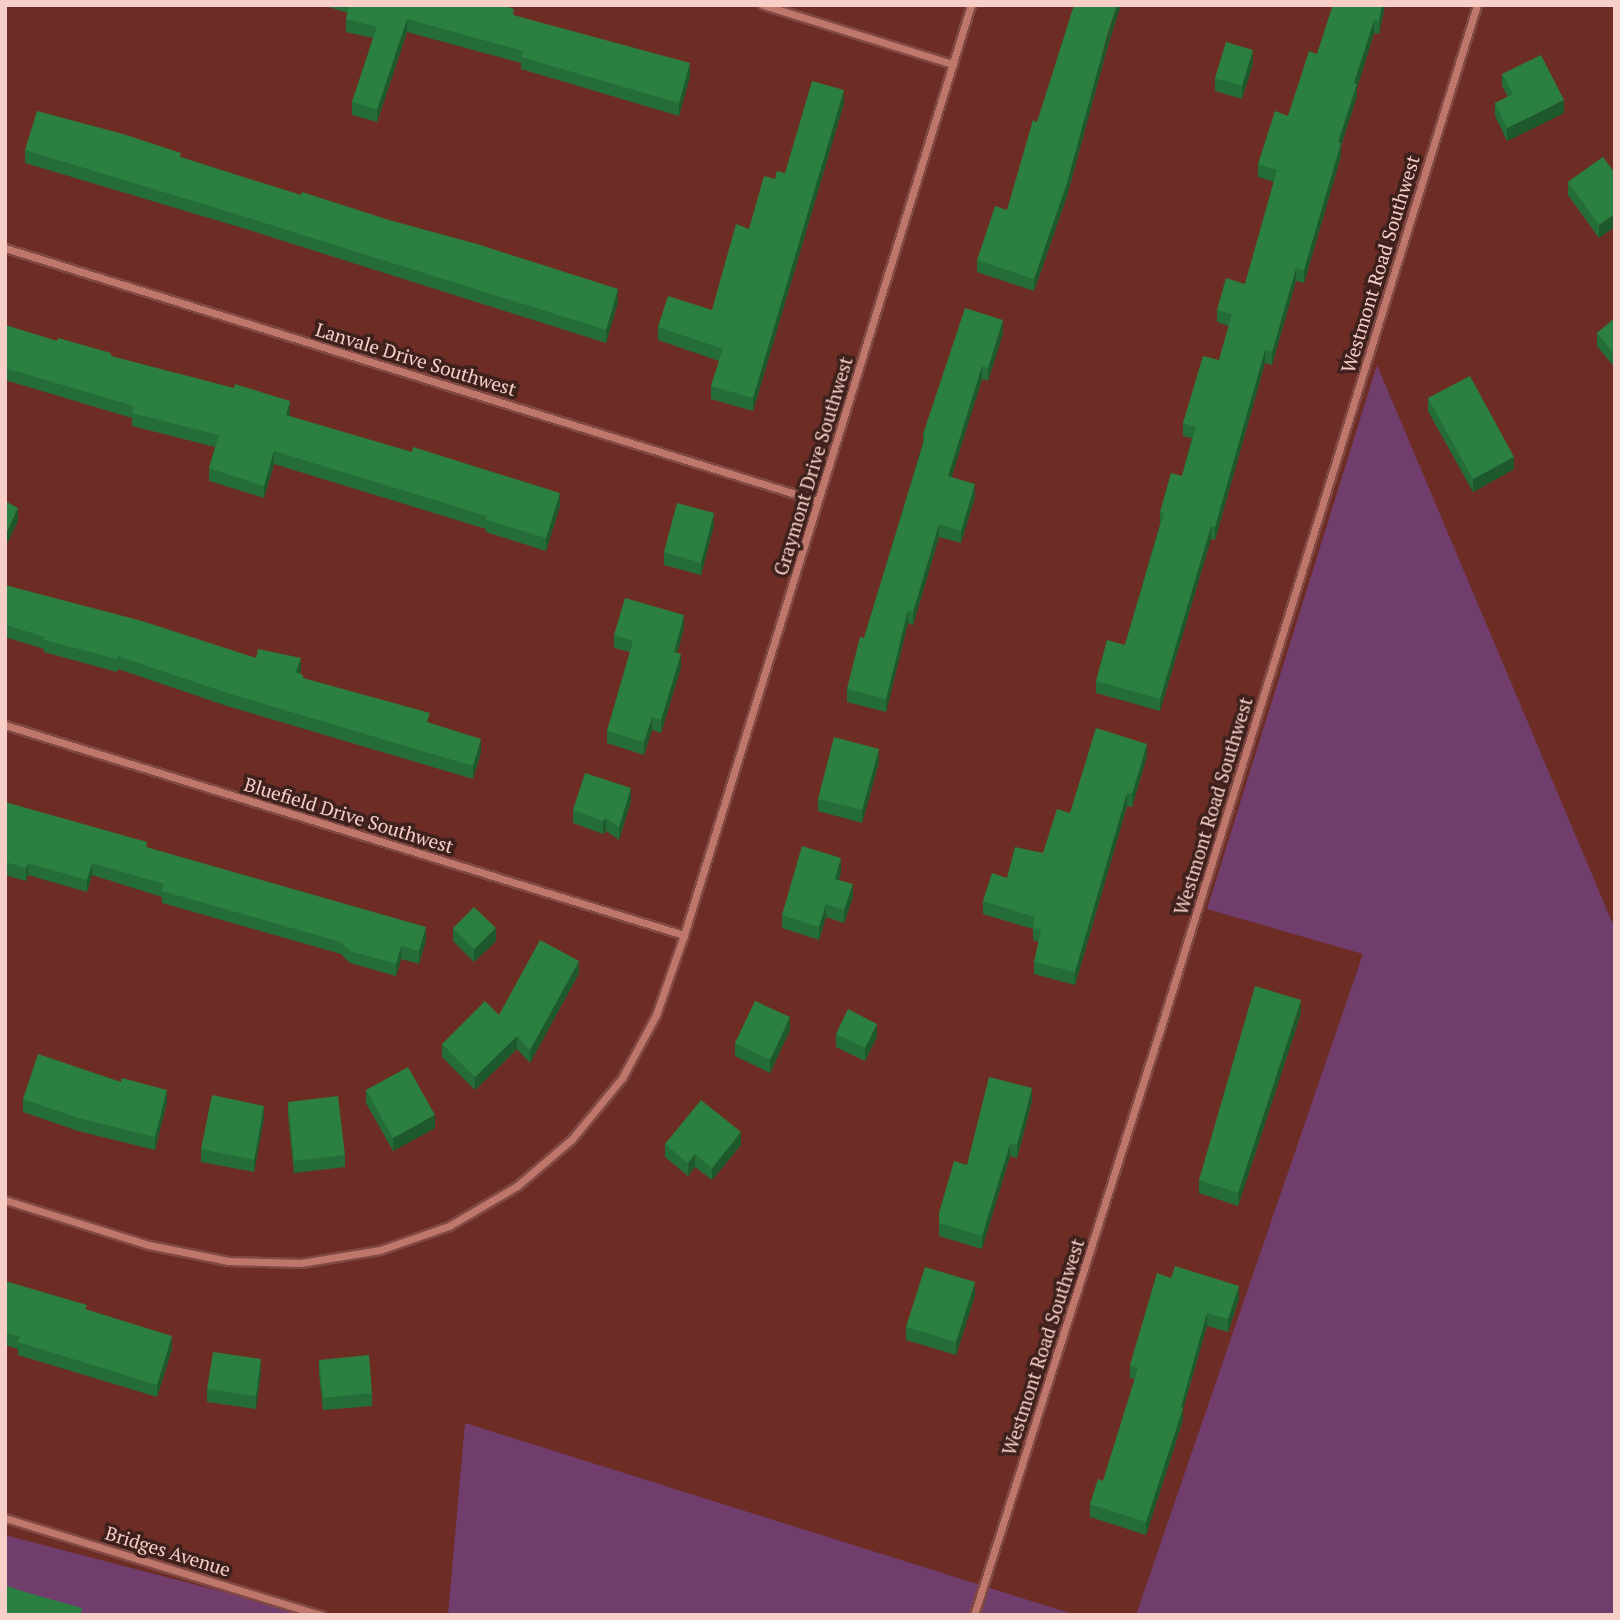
<!DOCTYPE html>
<style>
body{margin:0}
#map{position:relative;width:1620px;height:1620px;overflow:hidden;background:#6d2d25;font-family:"PT Serif",serif}
div>[style]{position:absolute}
.green>*{inset:0;background:#703d6d}
.roads{filter:drop-shadow(2px 0 #814944) drop-shadow(-2px 0 #814944) drop-shadow(0 2px #814944) drop-shadow(0 -2px #814944)}
.minor>*{height:7px;margin:-3.5px;padding:0 3.5px;transform-origin:3.5px;border-radius:3.5px;background:#bf766b}
.wall>*{inset:0;background:#256d38}
.shaded-wall>*{inset:0;background:#1e592e}
.building>*{inset:0;background:#2b7f41}
span{translate:-50% -50%;white-space:nowrap;text-align:center;line-height:1.15;-webkit-text-stroke:7px #3e211c;paint-order:stroke}
.street-label{font-size:19px;color:#f7cfc8}
.frame{position:absolute;inset:0;border:7px solid #f7cfc8;pointer-events:none}
</style>
<div id="map">
<div class="green">
<div style="clip-path:polygon(1377px 365px,1615px 929px,1615px 1615px,1136px 1615px,1363px 954px,1207px 909px)"></div>
<div style="clip-path:polygon(465px 1423px,1076px 1615px,448px 1615px)"></div>
<div style="clip-path:polygon(5px 1535px,312px 1615px,5px 1615px)"></div>
</div>
<div class="roads">
<div class="minor">
<div style="left:763px;top:5px;width:199px;rotate:17.3deg"></div>
<div style="left:5px;top:248px;width:851px;rotate:17.29deg"></div>
<div style="left:5px;top:725px;width:711px;rotate:17.19deg"></div>
<div style="left:5px;top:1200px;width:151px;rotate:17.4deg"></div>
<div style="left:149px;top:1245px;width:81px;rotate:11.4deg"></div>
<div style="left:228px;top:1261px;width:73px;rotate:1.6deg"></div>
<div style="left:301px;top:1263px;width:80px;rotate:-9.3deg"></div>
<div style="left:380px;top:1250px;width:73px;rotate:-19.2deg"></div>
<div style="left:449px;top:1226px;width:79px;rotate:-30.5deg"></div>
<div style="left:517px;top:1186px;width:72px;rotate:-40.5deg"></div>
<div style="left:572px;top:1139px;width:79px;rotate:-50.7deg"></div>
<div style="left:622px;top:1078px;width:72px;rotate:-61.6deg"></div>
<div style="left:656px;top:1015px;width:85px;rotate:-70.7deg"></div>
<div style="left:684px;top:935px;width:973px;rotate:-72.85deg"></div>
<div style="left:5px;top:1518px;width:331px;rotate:17.1deg"></div>
<div style="left:974px;top:1615px;width:617px;rotate:-72.36deg"></div>
<div style="left:1161px;top:1027px;width:1070px;rotate:-72.82deg"></div>
</div>
</div>
<div class="wall">
<div style="clip-path:polygon(322px 5px,502px 5px,514px 15px,690px 76px,679px 116px,521px 69px,521px 63px,407px 32px,377px 122px,352px 115px,352px 102px,373px 38px,346px 32px,346px 19px,348px 13px)"></div>
<div style="clip-path:polygon(1333px 5px,1385px 5px,1379px 34px,1374px 33px,1357px 88px,1357px 96px,1341px 146px,1341px 156px,1304px 283px,1296px 281px,1272px 365px,1265px 363px,1215px 540px,1211px 539px,1160px 711px,1096px 693px,1096px 681px,1125px 645px,1160px 524px,1160px 512px,1182px 476px,1192px 438px,1183px 436px,1183px 423px,1219px 360px,1229px 326px,1217px 322px,1217px 310px,1245px 284px,1274px 182px,1258px 177px,1258px 164px,1288px 116px,1317px 54px)"></div>
<div style="clip-path:polygon(1107px 49px,1067px 196px,1034px 291px,977px 272px,977px 260px,1007px 210px,1037px 122px)"></div>
<div style="clip-path:polygon(1253px 63px,1242px 99px,1215px 91px,1215px 78px)"></div>
<div style="clip-path:polygon(1502px 74px,1564px 113px,1507px 141px,1495px 116px,1495px 103px,1508px 97px,1502px 86px)"></div>
<div style="clip-path:polygon(844px 103px,753px 411px,711px 399px,711px 386px,719px 361px,658px 340px,658px 327px,712px 310px,749px 229px,775px 179px,785px 173px)"></div>
<div style="clip-path:polygon(25px 150px,181px 157px,618px 302px,606px 343px,249px 230px,25px 163px)"></div>
<div style="clip-path:polygon(1603px 157px,1599px 238px,1568px 195px,1568px 182px)"></div>
<div style="clip-path:polygon(1615px 318px,1615px 368px,1597px 346px,1597px 333px)"></div>
<div style="clip-path:polygon(5px 325px,57px 341px,111px 356px,290px 414px,289px 416px,560px 506px,546px 551px,486px 532px,486px 529px,274px 464px,264px 498px,209px 481px,209px 468px,215px 447px,132px 426px,132px 418px,5px 380px)"></div>
<div style="clip-path:polygon(1003px 333px,988px 381px,982px 379px,951px 477px,975px 497px,961px 543px,939px 537px,913px 625px,908px 623px,886px 712px,847px 702px,847px 689px,864px 638px,923px 443px,923px 434px)"></div>
<div style="clip-path:polygon(1428px 398px,1514px 469px,1473px 492px,1428px 411px)"></div>
<div style="clip-path:polygon(714px 525px,701px 575px,664px 565px,664px 552px)"></div>
<div style="clip-path:polygon(5px 585px,301px 671px,300px 674px,303px 678px,430px 723px,481px 752px,473px 779px,227px 706px,118px 669px,117px 672px,44px 652px,44px 649px,5px 637px)"></div>
<div style="clip-path:polygon(684px 628px,677px 653px,681px 667px,661px 733px,652px 730px,644px 755px,607px 743px,607px 731px,630px 652px,614px 648px,614px 635px)"></div>
<div style="clip-path:polygon(1147px 756px,1132px 807px,1127px 806px,1075px 985px,1034px 974px,1034px 962px,1039px 942px,1033px 940px,1033px 929px,983px 914px,983px 901px,1007px 878px,1043px 853px,1070px 813px)"></div>
<div style="clip-path:polygon(879px 762px,862px 823px,818px 811px,818px 799px)"></div>
<div style="clip-path:polygon(631px 801px,619px 840px,606px 831px,603px 834px,573px 823px,573px 810px)"></div>
<div style="clip-path:polygon(5px 802px,147px 847px,426px 940px,419px 964px,401px 959px,396px 976px,350px 963px,341px 954px,162px 903px,162px 897px,92px 875px,87px 892px,28px 875px,26px 881px,5px 875px)"></div>
<div style="clip-path:polygon(841px 871px,839px 880px,853px 897px,844px 923px,826px 917px,819px 940px,782px 928px,782px 915px)"></div>
<div style="clip-path:polygon(453px 928px,496px 941px,474px 962px,453px 941px)"></div>
<div style="clip-path:polygon(579px 973px,530px 1063px,517px 1049px,475px 1090px,442px 1057px,442px 1044px)"></div>
<div style="clip-path:polygon(1301px 1013px,1238px 1206px,1199px 1193px,1199px 1180px)"></div>
<div style="clip-path:polygon(790px 1030px,770px 1073px,735px 1056px,735px 1043px)"></div>
<div style="clip-path:polygon(836px 1034px,877px 1037px,865px 1061px,836px 1047px)"></div>
<div style="clip-path:polygon(366px 1090px,435px 1128px,393px 1151px,366px 1103px)"></div>
<div style="clip-path:polygon(23px 1099px,167px 1102px,155px 1150px,78px 1131px,23px 1112px)"></div>
<div style="clip-path:polygon(1032px 1101px,1017px 1158px,1010px 1156px,982px 1249px,939px 1236px,939px 1213px,967px 1165px)"></div>
<div style="clip-path:polygon(288px 1102px,345px 1155px,345px 1167px,294px 1173px,288px 1114px)"></div>
<div style="clip-path:polygon(264px 1118px,254px 1172px,201px 1162px,201px 1149px)"></div>
<div style="clip-path:polygon(665px 1144px,741px 1145px,712px 1180px,695px 1167px,688px 1176px,665px 1157px)"></div>
<div style="clip-path:polygon(1171px 1278px,1239px 1299px,1228px 1332px,1207px 1326px,1183px 1409px,1183px 1420px,1146px 1535px,1090px 1517px,1090px 1504px,1103px 1481px,1135px 1379px,1130px 1378px,1130px 1365px)"></div>
<div style="clip-path:polygon(5px 1281px,87px 1310px,172px 1349px,157px 1397px,18px 1355px,18px 1349px,5px 1345px)"></div>
<div style="clip-path:polygon(975px 1295px,956px 1355px,906px 1340px,906px 1327px)"></div>
<div style="clip-path:polygon(319px 1360px,372px 1393px,372px 1406px,323px 1410px,319px 1373px)"></div>
<div style="clip-path:polygon(261px 1372px,256px 1409px,207px 1402px,207px 1389px)"></div>
</div>
<div class="shaded-wall">
<div style="clip-path:polygon(1117px 5px,1121px 5px,1107px 49px,1067px 196px,1034px 291px,1034px 279px)"></div>
<div style="clip-path:polygon(1382px 5px,1385px 5px,1379px 34px,1379px 21px)"></div>
<div style="clip-path:polygon(407px 19px,407px 32px,377px 122px,377px 110px)"></div>
<div style="clip-path:polygon(1374px 20px,1374px 33px,1357px 88px,1357px 96px,1341px 146px,1341px 156px,1304px 283px,1304px 270px,1354px 83px)"></div>
<div style="clip-path:polygon(1253px 50px,1253px 63px,1242px 99px,1242px 86px)"></div>
<div style="clip-path:polygon(690px 63px,690px 76px,679px 116px,679px 103px)"></div>
<div style="clip-path:polygon(844px 90px,844px 103px,753px 411px,753px 398px)"></div>
<div style="clip-path:polygon(1564px 100px,1564px 113px,1507px 141px,1507px 128px)"></div>
<div style="clip-path:polygon(1615px 214px,1615px 227px,1599px 238px,1599px 225px)"></div>
<div style="clip-path:polygon(1296px 268px,1296px 281px,1272px 365px,1272px 352px)"></div>
<div style="clip-path:polygon(618px 289px,618px 302px,606px 343px,606px 330px)"></div>
<div style="clip-path:polygon(1003px 320px,1003px 333px,988px 381px,988px 368px)"></div>
<div style="clip-path:polygon(1265px 350px,1265px 363px,1215px 540px,1215px 527px)"></div>
<div style="clip-path:polygon(982px 366px,982px 379px,948px 489px,948px 476px)"></div>
<div style="clip-path:polygon(290px 401px,290px 414px,286px 428px,286px 415px)"></div>
<div style="clip-path:polygon(274px 451px,274px 464px,264px 498px,264px 486px)"></div>
<div style="clip-path:polygon(1514px 457px,1514px 469px,1473px 492px,1473px 479px)"></div>
<div style="clip-path:polygon(975px 484px,975px 497px,961px 543px,961px 531px)"></div>
<div style="clip-path:polygon(560px 493px,560px 506px,546px 551px,546px 538px)"></div>
<div style="clip-path:polygon(18px 508px,18px 521px,5px 548px,5px 536px)"></div>
<div style="clip-path:polygon(714px 513px,714px 525px,701px 575px,701px 563px)"></div>
<div style="clip-path:polygon(939px 524px,939px 537px,913px 625px,913px 612px)"></div>
<div style="clip-path:polygon(1211px 526px,1211px 539px,1160px 711px,1160px 699px)"></div>
<div style="clip-path:polygon(908px 610px,908px 623px,886px 712px,886px 699px)"></div>
<div style="clip-path:polygon(684px 615px,684px 628px,674px 665px,674px 652px)"></div>
<div style="clip-path:polygon(681px 654px,681px 667px,661px 733px,661px 720px)"></div>
<div style="clip-path:polygon(301px 658px,301px 671px,296px 685px,296px 672px)"></div>
<div style="clip-path:polygon(652px 717px,652px 730px,644px 755px,644px 742px)"></div>
<div style="clip-path:polygon(481px 739px,481px 752px,473px 779px,473px 766px)"></div>
<div style="clip-path:polygon(1147px 744px,1147px 756px,1132px 807px,1132px 794px)"></div>
<div style="clip-path:polygon(879px 749px,879px 762px,862px 823px,862px 810px)"></div>
<div style="clip-path:polygon(631px 788px,631px 801px,619px 840px,619px 827px)"></div>
<div style="clip-path:polygon(1127px 793px,1127px 806px,1075px 985px,1075px 972px)"></div>
<div style="clip-path:polygon(606px 818px,606px 831px,603px 834px,603px 821px)"></div>
<div style="clip-path:polygon(841px 858px,841px 871px,835px 892px,835px 879px)"></div>
<div style="clip-path:polygon(28px 863px,28px 875px,26px 881px,26px 868px)"></div>
<div style="clip-path:polygon(92px 863px,92px 875px,87px 892px,87px 880px)"></div>
<div style="clip-path:polygon(853px 884px,853px 897px,844px 923px,844px 910px)"></div>
<div style="clip-path:polygon(826px 904px,826px 917px,819px 940px,819px 927px)"></div>
<div style="clip-path:polygon(426px 927px,426px 940px,419px 964px,419px 951px)"></div>
<div style="clip-path:polygon(496px 928px,496px 941px,474px 962px,474px 949px)"></div>
<div style="clip-path:polygon(401px 946px,401px 959px,396px 976px,396px 964px)"></div>
<div style="clip-path:polygon(579px 961px,579px 973px,530px 1063px,530px 1050px)"></div>
<div style="clip-path:polygon(1301px 1000px,1301px 1013px,1238px 1206px,1238px 1193px)"></div>
<div style="clip-path:polygon(790px 1017px,790px 1030px,770px 1073px,770px 1060px)"></div>
<div style="clip-path:polygon(877px 1024px,877px 1037px,865px 1061px,865px 1048px)"></div>
<div style="clip-path:polygon(517px 1036px,517px 1049px,475px 1090px,475px 1077px)"></div>
<div style="clip-path:polygon(1032px 1088px,1032px 1101px,1017px 1158px,1017px 1145px)"></div>
<div style="clip-path:polygon(167px 1090px,167px 1102px,155px 1150px,155px 1137px)"></div>
<div style="clip-path:polygon(264px 1106px,264px 1118px,254px 1172px,254px 1160px)"></div>
<div style="clip-path:polygon(435px 1115px,435px 1128px,393px 1151px,393px 1138px)"></div>
<div style="clip-path:polygon(741px 1132px,741px 1145px,712px 1180px,712px 1168px)"></div>
<div style="clip-path:polygon(1010px 1144px,1010px 1156px,982px 1249px,982px 1236px)"></div>
<div style="clip-path:polygon(695px 1154px,695px 1167px,688px 1176px,688px 1163px)"></div>
<div style="clip-path:polygon(975px 1282px,975px 1295px,956px 1355px,956px 1342px)"></div>
<div style="clip-path:polygon(1239px 1286px,1239px 1299px,1228px 1332px,1228px 1319px)"></div>
<div style="clip-path:polygon(1207px 1313px,1207px 1326px,1183px 1409px,1183px 1420px,1146px 1535px,1146px 1522px)"></div>
<div style="clip-path:polygon(172px 1336px,172px 1349px,157px 1397px,157px 1385px)"></div>
<div style="clip-path:polygon(261px 1359px,261px 1372px,256px 1409px,256px 1396px)"></div>
</div>
<div class="building">
<div style="clip-path:polygon(349px 5px,502px 5px,514px 9px,513px 15px,690px 63px,679px 103px,521px 57px,523px 51px,407px 19px,377px 110px,352px 102px,377px 27px,346px 19px)"></div>
<div style="clip-path:polygon(1074px 5px,1117px 5px,1107px 36px,1067px 183px,1034px 279px,977px 260px,995px 206px,1007px 210px,1033px 120px,1037px 122px)"></div>
<div style="clip-path:polygon(1333px 5px,1382px 5px,1379px 21px,1374px 20px,1354px 83px,1357px 84px,1338px 142px,1341px 143px,1304px 270px,1296px 268px,1272px 352px,1265px 350px,1215px 527px,1211px 526px,1160px 699px,1096px 681px,1107px 640px,1125px 645px,1164px 513px,1160px 512px,1171px 473px,1182px 476px,1196px 427px,1183px 423px,1203px 356px,1219px 360px,1232px 314px,1217px 310px,1226px 278px,1245px 284px,1277px 170px,1258px 164px,1275px 111px,1288px 116px,1309px 51px,1317px 54px)"></div>
<div style="clip-path:polygon(1226px 42px,1253px 50px,1242px 86px,1215px 78px)"></div>
<div style="clip-path:polygon(1541px 55px,1564px 100px,1507px 128px,1495px 103px,1513px 94px,1502px 74px)"></div>
<div style="clip-path:polygon(812px 81px,844px 90px,753px 398px,711px 386px,723px 349px,658px 327px,668px 296px,712px 310px,736px 224px,749px 229px,764px 176px,775px 179px,777px 171px,785px 173px)"></div>
<div style="clip-path:polygon(37px 111px,123px 134px,181px 153px,180px 157px,301px 195px,302px 192px,389px 220px,477px 244px,618px 289px,606px 330px,249px 218px,25px 150px)"></div>
<div style="clip-path:polygon(1603px 157px,1615px 173px,1615px 214px,1599px 225px,1568px 182px)"></div>
<div style="clip-path:polygon(965px 308px,1003px 320px,988px 368px,982px 366px,948px 476px,975px 484px,961px 531px,939px 524px,913px 612px,908px 610px,886px 699px,847px 689px,860px 637px,864px 638px,926px 435px,923px 434px)"></div>
<div style="clip-path:polygon(1615px 318px,1615px 355px,1597px 333px)"></div>
<div style="clip-path:polygon(5px 325px,57px 341px,58px 338px,111px 353px,111px 356px,234px 388px,235px 384px,290px 401px,286px 415px,412px 452px,413px 447px,560px 493px,546px 538px,486px 520px,487px 516px,274px 451px,264px 486px,209px 468px,219px 435px,132px 413px,134px 406px,5px 368px)"></div>
<div style="clip-path:polygon(1470px 376px,1514px 457px,1473px 479px,1428px 398px)"></div>
<div style="clip-path:polygon(5px 501px,18px 508px,5px 536px)"></div>
<div style="clip-path:polygon(677px 503px,714px 513px,701px 563px,664px 552px)"></div>
<div style="clip-path:polygon(5px 585px,142px 621px,256px 658px,258px 649px,301px 658px,296px 672px,303px 675px,303px 678px,430px 713px,427px 722px,481px 739px,473px 766px,227px 693px,118px 656px,117px 659px,44px 640px,45px 637px,5px 625px)"></div>
<div style="clip-path:polygon(625px 598px,684px 615px,674px 652px,681px 654px,661px 720px,652px 717px,644px 742px,607px 731px,633px 641px,614px 635px)"></div>
<div style="clip-path:polygon(1096px 728px,1147px 744px,1132px 794px,1127px 793px,1075px 972px,1034px 962px,1041px 930px,1033px 927px,1035px 917px,983px 901px,992px 873px,1007px 878px,1015px 847px,1043px 853px,1057px 809px,1070px 813px)"></div>
<div style="clip-path:polygon(834px 737px,879px 749px,862px 810px,818px 799px)"></div>
<div style="clip-path:polygon(585px 773px,631px 788px,619px 827px,606px 818px,603px 821px,573px 810px)"></div>
<div style="clip-path:polygon(5px 802px,147px 842px,146px 847px,426px 927px,419px 951px,401px 946px,396px 964px,350px 951px,341px 942px,162px 891px,164px 884px,92px 863px,87px 880px,28px 863px,26px 868px,5px 862px,5px 849px,6px 845px,5px 844px)"></div>
<div style="clip-path:polygon(802px 846px,841px 858px,835px 879px,853px 884px,844px 910px,826px 904px,819px 927px,782px 915px)"></div>
<div style="clip-path:polygon(474px 907px,496px 928px,474px 949px,453px 928px)"></div>
<div style="clip-path:polygon(540px 940px,579px 961px,530px 1050px,517px 1036px,475px 1077px,442px 1044px,485px 1001px,499px 1015px)"></div>
<div style="clip-path:polygon(1255px 986px,1301px 1000px,1238px 1193px,1199px 1180px)"></div>
<div style="clip-path:polygon(755px 1001px,790px 1017px,770px 1060px,735px 1043px)"></div>
<div style="clip-path:polygon(848px 1009px,877px 1024px,865px 1048px,836px 1034px)"></div>
<div style="clip-path:polygon(38px 1054px,121px 1082px,122px 1078px,167px 1090px,155px 1137px,78px 1118px,23px 1099px)"></div>
<div style="clip-path:polygon(408px 1067px,435px 1115px,393px 1138px,366px 1090px)"></div>
<div style="clip-path:polygon(989px 1077px,1032px 1088px,1017px 1145px,1010px 1144px,982px 1236px,939px 1223px,939px 1213px,954px 1161px,967px 1165px)"></div>
<div style="clip-path:polygon(212px 1095px,264px 1106px,254px 1160px,201px 1149px)"></div>
<div style="clip-path:polygon(338px 1096px,345px 1155px,294px 1161px,288px 1102px)"></div>
<div style="clip-path:polygon(701px 1100px,741px 1132px,712px 1168px,695px 1154px,688px 1163px,665px 1144px)"></div>
<div style="clip-path:polygon(1175px 1266px,1239px 1286px,1228px 1319px,1207px 1313px,1181px 1407px,1183px 1408px,1146px 1522px,1090px 1504px,1098px 1479px,1103px 1481px,1138px 1368px,1130px 1365px,1157px 1273px,1171px 1278px)"></div>
<div style="clip-path:polygon(925px 1267px,975px 1282px,956px 1342px,906px 1327px)"></div>
<div style="clip-path:polygon(5px 1281px,87px 1305px,85px 1309px,172px 1336px,157px 1385px,18px 1342px,20px 1336px,5px 1333px)"></div>
<div style="clip-path:polygon(213px 1352px,261px 1359px,256px 1396px,207px 1389px)"></div>
<div style="clip-path:polygon(369px 1355px,372px 1393px,323px 1398px,319px 1360px)"></div>
<div style="clip-path:polygon(5px 1585px,25px 1592px,82px 1608px,81px 1615px,5px 1615px)"></div>
</div>
<div class="street-label">
<span style="left:1380px;top:264px;rotate:-73deg">Westmont Road Southwest</span>
<span style="left:416px;top:359px;rotate:17deg">Lanvale Drive Southwest</span>
<span style="left:813px;top:466px;rotate:-73deg">Graymont Drive Southwest</span>
<span style="left:1213px;top:806px;rotate:-73deg">Westmont Road Southwest</span>
<span style="left:349px;top:815px;rotate:17deg">Bluefield Drive Southwest</span>
<span style="left:1043px;top:1347px;rotate:-72deg">Westmont Road Southwest</span>
<span style="left:168px;top:1551px;rotate:17deg">Bridges Avenue</span>
</div>
<div class="frame"></div>
</div>
